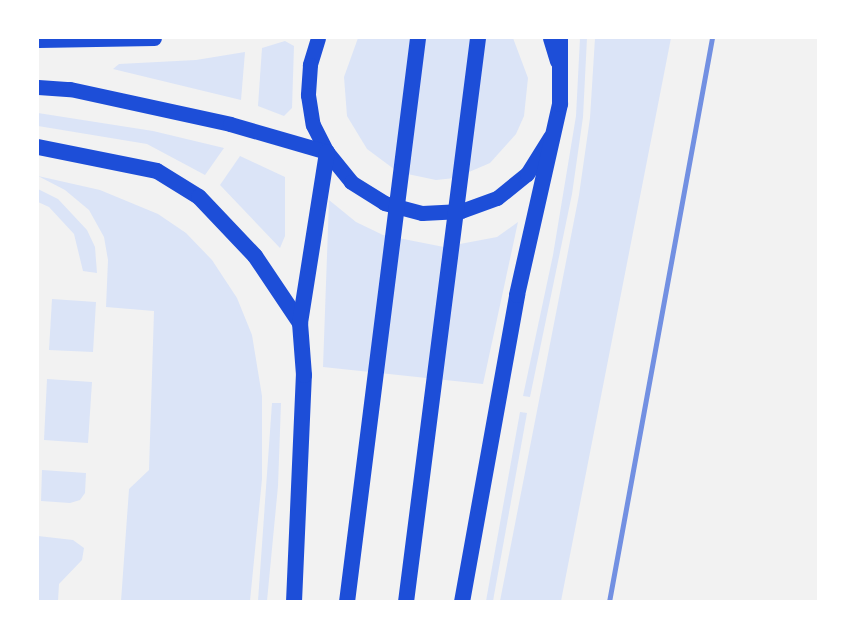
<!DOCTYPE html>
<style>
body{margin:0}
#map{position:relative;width:856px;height:639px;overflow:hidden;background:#f2f2f2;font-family:Arial,sans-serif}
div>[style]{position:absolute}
.green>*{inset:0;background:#dbe4f7}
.primary>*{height:15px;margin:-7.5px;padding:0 7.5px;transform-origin:7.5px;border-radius:7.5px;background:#1d4ed8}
.trunk>*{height:16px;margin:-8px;padding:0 8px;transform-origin:8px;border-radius:8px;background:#1d4ed8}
.rail>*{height:4.5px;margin:-2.25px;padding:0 2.25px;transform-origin:2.25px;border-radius:2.25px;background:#7290e2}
span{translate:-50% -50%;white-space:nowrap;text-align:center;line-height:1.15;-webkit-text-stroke:6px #fff;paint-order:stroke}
.frame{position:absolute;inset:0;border:39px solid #fff;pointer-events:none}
</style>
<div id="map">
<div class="green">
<div style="clip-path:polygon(358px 38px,513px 38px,528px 78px,524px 116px,516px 134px,490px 163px,455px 178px,436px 180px,398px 172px,367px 149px,347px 116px,344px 77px)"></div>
<div style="clip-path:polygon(580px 38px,587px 38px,583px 117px,572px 194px,530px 397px,523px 396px,553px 255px,576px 116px)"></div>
<div style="clip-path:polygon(595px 38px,671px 38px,561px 601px,500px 601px,579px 195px,590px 118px)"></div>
<div style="clip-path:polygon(285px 41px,294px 46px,292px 108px,284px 116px,258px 106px,262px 48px)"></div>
<div style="clip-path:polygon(245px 52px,241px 100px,113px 69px,119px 64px,196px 60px)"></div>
<div style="clip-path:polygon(38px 113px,153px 131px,224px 148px,205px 175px,147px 144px,38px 126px)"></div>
<div style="clip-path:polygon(240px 156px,285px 177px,285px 236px,280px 248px,220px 185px)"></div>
<div style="clip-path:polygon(38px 176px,100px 190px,158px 214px,186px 233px,212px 260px,237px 298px,252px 335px,262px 396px,262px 479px,250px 601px,121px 601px,129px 489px,149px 470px,154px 311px,106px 307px,108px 260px,104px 237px,89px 210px,65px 190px)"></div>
<div style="clip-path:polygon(38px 189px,58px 199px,87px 230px,95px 247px,97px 273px,83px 271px,74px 234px,49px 207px,38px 202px)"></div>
<div style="clip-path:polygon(329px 200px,356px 222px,383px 235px,444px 247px,497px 237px,518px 222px,483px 384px,323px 367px)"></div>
<div style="clip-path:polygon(52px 299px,96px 302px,93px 352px,49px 350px)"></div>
<div style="clip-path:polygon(47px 379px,92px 382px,88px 443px,44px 440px)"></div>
<div style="clip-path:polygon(272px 403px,281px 403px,278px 486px,267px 601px,258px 601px)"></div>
<div style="clip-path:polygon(520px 412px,527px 413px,493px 601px,486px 601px)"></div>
<div style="clip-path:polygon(42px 470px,86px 473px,85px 493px,80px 500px,70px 503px,41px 501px)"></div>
<div style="clip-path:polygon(38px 536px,73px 540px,84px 548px,82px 560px,59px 584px,58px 601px,38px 601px)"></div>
</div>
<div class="primary">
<div style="left:318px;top:38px;width:28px;rotate:107deg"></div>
<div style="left:310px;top:65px;width:30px;rotate:94deg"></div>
<div style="left:308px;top:95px;width:30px;rotate:81deg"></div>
<div style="left:313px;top:125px;width:30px;rotate:63deg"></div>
<div style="left:327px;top:152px;width:38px;rotate:51deg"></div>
<div style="left:351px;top:182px;width:39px;rotate:32deg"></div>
<div style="left:384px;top:203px;width:39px;rotate:15deg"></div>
<div style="left:422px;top:213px;width:39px;rotate:-3deg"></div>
<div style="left:461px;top:211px;width:38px;rotate:-20deg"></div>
<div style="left:497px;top:198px;width:38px;rotate:-39deg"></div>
<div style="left:527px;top:174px;width:44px;rotate:-58.1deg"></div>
<div style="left:550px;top:38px;width:24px;rotate:73deg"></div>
<div style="left:38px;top:40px;width:116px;rotate:-1deg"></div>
<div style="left:38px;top:87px;width:32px;rotate:4deg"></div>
<div style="left:70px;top:89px;width:164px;rotate:12.3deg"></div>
<div style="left:230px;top:124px;width:101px;rotate:16.1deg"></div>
</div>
<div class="trunk">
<div style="left:38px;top:147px;width:121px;rotate:11.4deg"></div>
<div style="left:157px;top:171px;width:49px;rotate:31.8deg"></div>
<div style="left:199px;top:197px;width:81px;rotate:46.5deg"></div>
<div style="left:255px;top:256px;width:81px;rotate:56.1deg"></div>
<div style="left:294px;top:602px;width:227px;rotate:-87.5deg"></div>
<div style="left:304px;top:375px;width:52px;rotate:-94.4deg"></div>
<div style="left:300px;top:323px;width:173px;rotate:-81deg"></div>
<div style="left:347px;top:602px;width:568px;rotate:-82.82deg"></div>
<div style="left:406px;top:602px;width:569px;rotate:-82.72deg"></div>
<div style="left:462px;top:602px;width:312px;rotate:-79.8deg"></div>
<div style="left:517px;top:295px;width:196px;rotate:-77.3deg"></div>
<div style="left:560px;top:104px;width:66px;rotate:-90deg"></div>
</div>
<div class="rail">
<div style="left:609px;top:602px;width:573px;rotate:-79.65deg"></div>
</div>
<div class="frame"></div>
</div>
